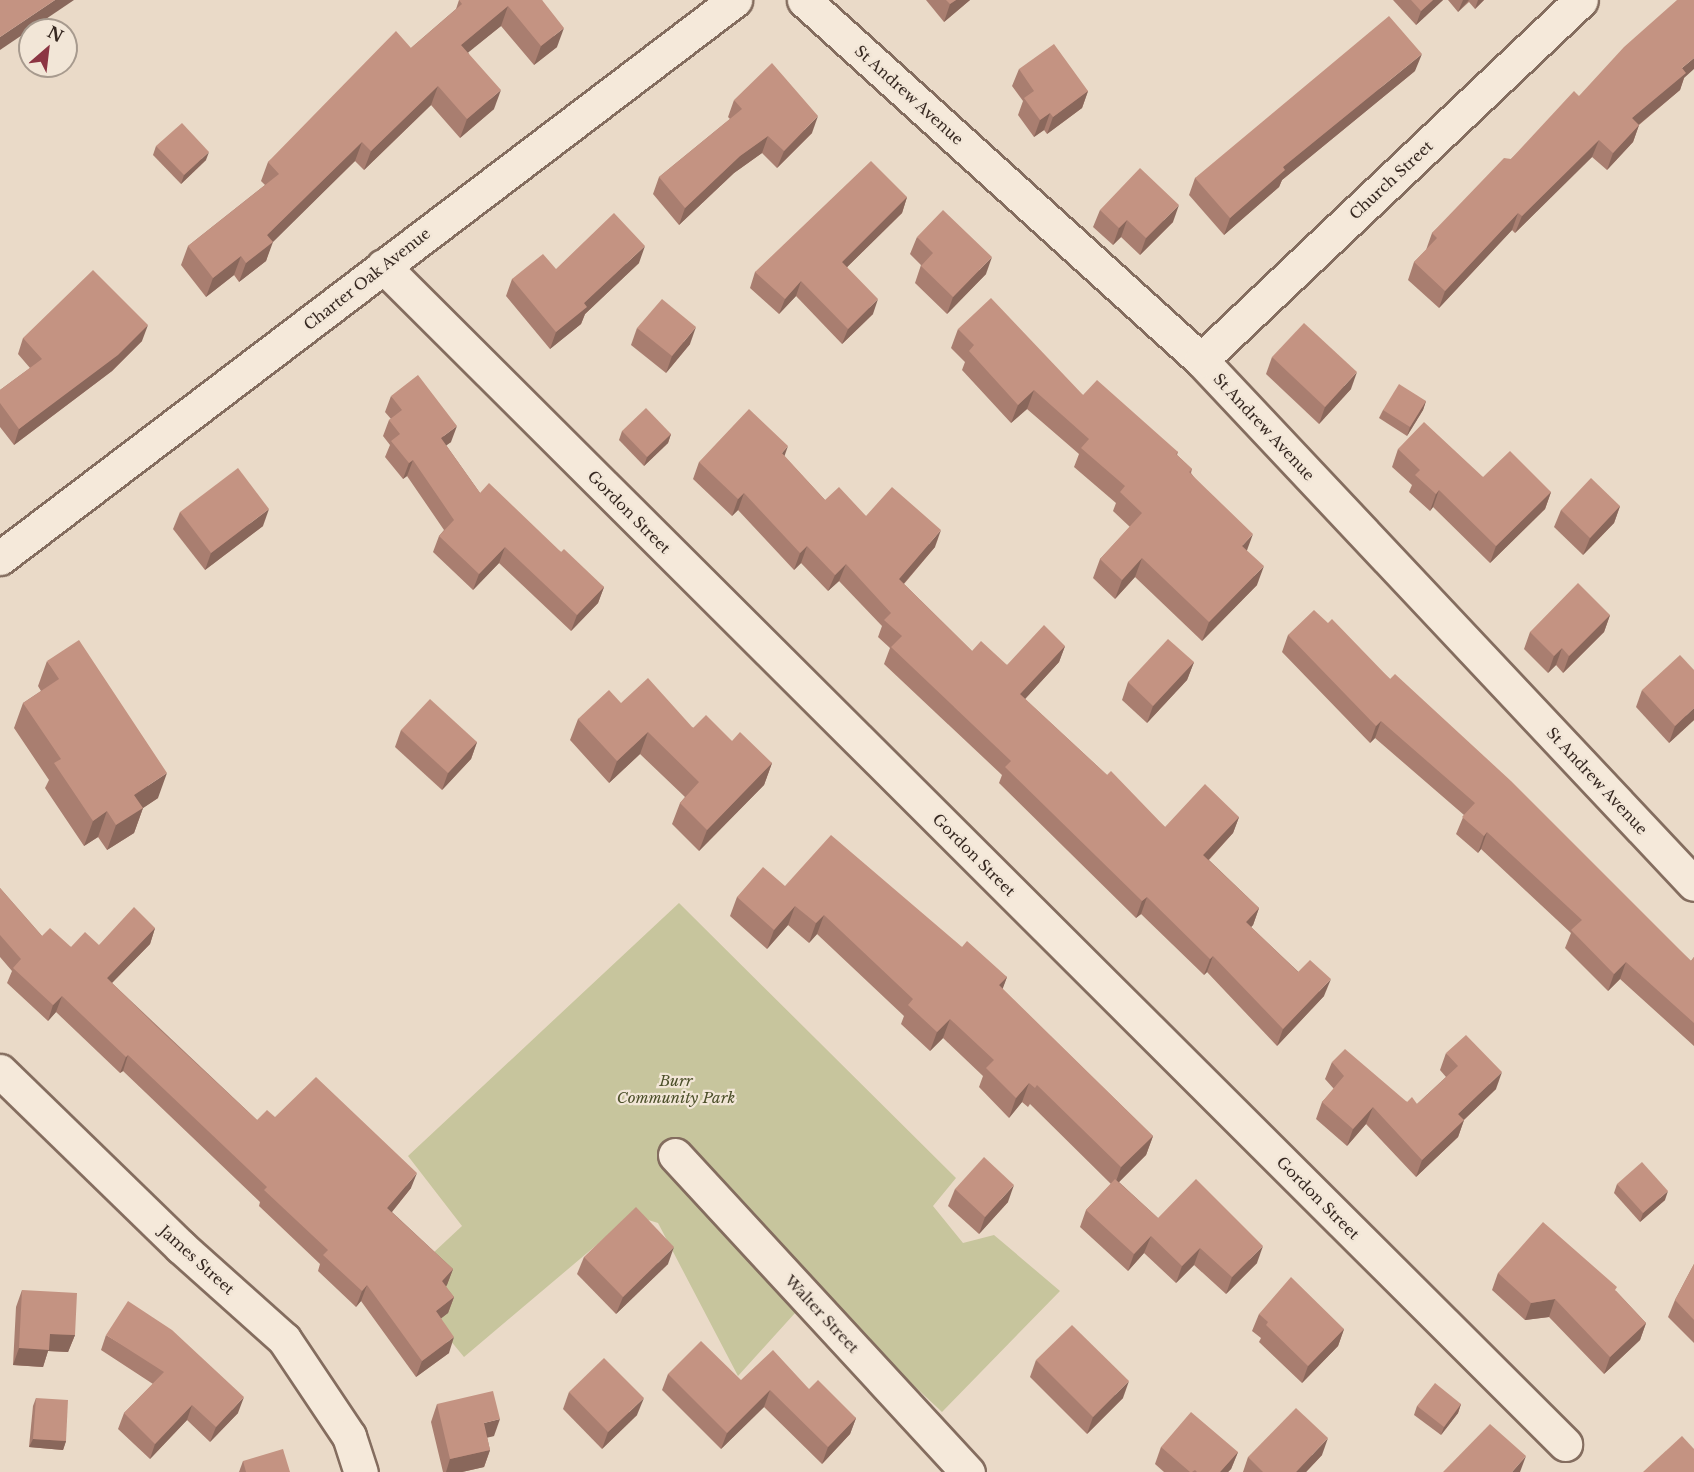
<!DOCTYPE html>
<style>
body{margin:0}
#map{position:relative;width:1694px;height:1472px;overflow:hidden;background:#eadac8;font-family:"Libre Baskerville",serif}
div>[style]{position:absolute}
.green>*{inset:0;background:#c7c59d}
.roads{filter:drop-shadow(2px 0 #846d5f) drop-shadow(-2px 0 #846d5f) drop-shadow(0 2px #846d5f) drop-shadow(0 -2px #846d5f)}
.minor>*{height:33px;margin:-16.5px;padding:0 16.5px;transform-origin:16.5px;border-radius:16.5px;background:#f5e9da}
.tertiary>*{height:33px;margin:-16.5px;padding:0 16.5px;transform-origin:16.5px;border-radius:16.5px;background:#f5e9da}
.wall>*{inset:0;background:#a97e70}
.shaded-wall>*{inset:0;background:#89675b}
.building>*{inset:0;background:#c49382}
span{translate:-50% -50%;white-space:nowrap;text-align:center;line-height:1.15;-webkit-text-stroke:4.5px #f2e6d7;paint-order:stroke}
.street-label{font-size:15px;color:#362821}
.park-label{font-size:15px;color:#4c502a;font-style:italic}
.north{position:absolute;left:18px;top:18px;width:60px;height:60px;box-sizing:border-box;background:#f2e6d7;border:2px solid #a79a8e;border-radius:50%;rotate:28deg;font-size:16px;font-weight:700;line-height:24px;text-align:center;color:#362821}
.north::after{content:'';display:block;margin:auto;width:21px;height:27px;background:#8c3543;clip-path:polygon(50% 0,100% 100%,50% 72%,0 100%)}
</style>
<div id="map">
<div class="green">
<div style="clip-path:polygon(679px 903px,956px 1178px,933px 1206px,963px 1243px,994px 1235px,1060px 1291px,942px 1412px,814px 1292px,738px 1376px,658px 1223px,632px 1215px,464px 1357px,402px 1282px,462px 1226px,408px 1156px)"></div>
</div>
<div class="roads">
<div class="minor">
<div style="left:804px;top:0;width:536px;rotate:42.2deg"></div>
<div style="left:1201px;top:360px;width:719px;rotate:46.75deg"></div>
<div style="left:383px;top:266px;width:1669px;rotate:44.9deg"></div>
<div style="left:1201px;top:360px;width:523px;rotate:-43.45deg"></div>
<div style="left:0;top:1071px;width:252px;rotate:44.2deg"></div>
<div style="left:181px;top:1247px;width:138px;rotate:41.8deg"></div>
<div style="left:284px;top:1339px;width:117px;rotate:56.2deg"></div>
<div style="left:349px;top:1436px;width:38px;rotate:72deg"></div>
<div style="left:675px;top:1155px;width:432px;rotate:47.3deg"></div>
</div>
<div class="tertiary">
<div style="left:0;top:558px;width:923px;rotate:-37.21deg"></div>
</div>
</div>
<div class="wall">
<div style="clip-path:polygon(459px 0,542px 0,557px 47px,534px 65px,501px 26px,468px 52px,494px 109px,460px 138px,431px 105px,364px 170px,355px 161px,272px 242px,266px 261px,239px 282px,234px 275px,206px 297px,181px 265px,188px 246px,265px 185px,261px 181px,268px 162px,411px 48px,456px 9px)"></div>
<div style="clip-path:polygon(926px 0,970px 0,944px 22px)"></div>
<div style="clip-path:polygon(1393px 0,1443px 0,1416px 25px)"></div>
<div style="clip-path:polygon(1448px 0,1484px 0,1475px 9px,1469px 2px,1458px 12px)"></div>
<div style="clip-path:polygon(1019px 69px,1088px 91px,1082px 108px,1047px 134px,1044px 130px,1034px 137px,1018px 115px,1023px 101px,1012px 86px)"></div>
<div style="clip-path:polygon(1415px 71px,1282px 180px,1279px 187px,1224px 235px,1189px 195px,1195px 178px)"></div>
<div style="clip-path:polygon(1684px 78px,1680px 90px,1639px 125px,1633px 142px,1607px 170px,1592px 157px,1515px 233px,1512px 230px,1439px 308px,1408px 280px,1414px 262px,1426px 250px,1432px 233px,1511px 159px,1579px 96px)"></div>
<div style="clip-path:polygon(734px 100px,812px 133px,777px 168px,762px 153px,734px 173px,679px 225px,653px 194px,659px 177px,730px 119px,728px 117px)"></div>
<div style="clip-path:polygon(156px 146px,206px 160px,181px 184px,153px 155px)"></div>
<div style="clip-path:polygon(907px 197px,902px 213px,847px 267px,873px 314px,842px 344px,796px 296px,779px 314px,750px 288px,755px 272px)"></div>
<div style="clip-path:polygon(1100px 210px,1173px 222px,1140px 255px,1121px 237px,1113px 245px,1093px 227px)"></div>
<div style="clip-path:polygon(917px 237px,986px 274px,947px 314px,915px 283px,921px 265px,910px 254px)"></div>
<div style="clip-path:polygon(639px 263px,585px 314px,581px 324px,550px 349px,506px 296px,512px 279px,556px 269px)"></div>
<div style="clip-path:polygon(637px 328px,690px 344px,666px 373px,631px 345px)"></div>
<div style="clip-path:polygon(958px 329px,1083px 395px,1178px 452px,1177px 455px,1192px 469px,1191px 473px,1247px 551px,1257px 585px,1202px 641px,1135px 577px,1115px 599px,1093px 578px,1100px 559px,1130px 527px,1113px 511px,1116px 503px,1074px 467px,1079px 454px,1027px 409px,1011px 423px,962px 370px,965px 362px,951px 348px)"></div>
<div style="clip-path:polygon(23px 338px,142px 341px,112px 371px,14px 445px,0 427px,0 390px,30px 368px,18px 354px)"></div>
<div style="clip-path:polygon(1272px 357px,1351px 389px,1319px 424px,1266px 374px)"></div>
<div style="clip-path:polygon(391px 396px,451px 442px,446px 445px,480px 493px,561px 552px,604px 587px,598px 603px,571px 631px,499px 563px,473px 590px,433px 552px,439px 536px,444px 530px,407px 476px,403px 479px,385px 457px,390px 445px,383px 436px,389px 420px,391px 419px,385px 412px)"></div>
<div style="clip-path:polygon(1426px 401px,1423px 410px,1407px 436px,1379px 418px,1383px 410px)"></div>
<div style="clip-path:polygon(622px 431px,671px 434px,668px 443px,644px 466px,619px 440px)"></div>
<div style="clip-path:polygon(1398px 449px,1483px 477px,1551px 492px,1545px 509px,1490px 563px,1433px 507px,1430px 511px,1409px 492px,1412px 485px,1392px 467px)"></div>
<div style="clip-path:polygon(785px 457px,825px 500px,866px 516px,935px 547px,904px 584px,972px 651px,1007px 665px,1065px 646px,1059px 662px,1025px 699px,1107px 775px,1165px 827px,1239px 817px,1233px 833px,1209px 860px,1259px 908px,1253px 925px,1251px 927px,1324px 996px,1277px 1046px,1207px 972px,1204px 975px,1141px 914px,1136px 918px,999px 783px,1002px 775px,884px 664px,890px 648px,878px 637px,882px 626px,839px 581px,828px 591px,801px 563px,794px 570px,738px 510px,732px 516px,693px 479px,699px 462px)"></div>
<div style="clip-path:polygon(1620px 506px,1614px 523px,1583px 555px,1554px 527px,1561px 510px)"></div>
<div style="clip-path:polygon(180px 512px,263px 526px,205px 570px,173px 529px)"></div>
<div style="clip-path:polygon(1610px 615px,1604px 632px,1563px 673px,1556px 665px,1548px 673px,1524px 649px,1530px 632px)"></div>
<div style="clip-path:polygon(1328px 623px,1390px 679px,1691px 961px,1694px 957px,1694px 1046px,1620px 979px,1608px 991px,1565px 948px,1571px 933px,1481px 849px,1478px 853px,1456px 834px,1464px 815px,1375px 738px,1370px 743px,1282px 652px,1288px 635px)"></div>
<div style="clip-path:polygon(47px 661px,158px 798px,143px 808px,134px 833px,107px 850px,98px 837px,84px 846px,45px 788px,49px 780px,14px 728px,23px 703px,41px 691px,38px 686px)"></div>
<div style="clip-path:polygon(1194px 662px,1187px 680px,1147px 723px,1122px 700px,1128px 682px)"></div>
<div style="clip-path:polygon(1642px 690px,1694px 720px,1669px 743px,1636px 707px)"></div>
<div style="clip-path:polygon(621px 703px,732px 741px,772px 763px,764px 785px,699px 851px,672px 824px,680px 803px,685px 797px,640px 754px,609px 783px,570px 740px,578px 719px)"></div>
<div style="clip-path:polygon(401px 730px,477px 742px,471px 759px,442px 790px,395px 747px)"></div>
<div style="clip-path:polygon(785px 886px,962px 947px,1007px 977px,1002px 989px,1153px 1136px,1146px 1155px,1119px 1182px,1158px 1218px,1257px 1263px,1226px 1294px,1194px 1265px,1176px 1283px,1144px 1253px,1128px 1271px,1080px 1227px,1086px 1210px,1111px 1184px,1030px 1104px,1028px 1107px,1022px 1102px,1009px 1118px,979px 1087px,983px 1076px,943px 1038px,930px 1051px,901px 1024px,904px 1016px,817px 934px,809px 943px,788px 925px,767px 949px,730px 916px,737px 897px)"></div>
<div style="clip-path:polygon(0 888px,42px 936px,71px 947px,99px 945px,155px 928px,150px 944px,112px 983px,257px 1120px,275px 1117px,411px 1188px,392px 1212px,453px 1269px,446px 1287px,454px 1297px,448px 1313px,441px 1318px,449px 1353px,416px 1377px,361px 1301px,356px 1307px,318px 1271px,320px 1264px,259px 1206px,260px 1202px,123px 1071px,120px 1073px,56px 1012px,48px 1021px,7px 983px,12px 971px,0 957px)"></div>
<div style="clip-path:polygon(1446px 1053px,1496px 1089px,1464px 1120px,1458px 1137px,1416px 1177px,1366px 1124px,1347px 1146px,1316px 1119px,1322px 1102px,1334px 1089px,1325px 1079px,1332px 1062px,1407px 1102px,1417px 1104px,1446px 1077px,1440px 1070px)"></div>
<div style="clip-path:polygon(1617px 1184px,1665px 1200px,1640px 1222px,1614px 1193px)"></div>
<div style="clip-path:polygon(955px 1189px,1008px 1202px,979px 1234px,948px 1206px)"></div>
<div style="clip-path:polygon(584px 1257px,668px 1264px,616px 1314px,577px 1274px)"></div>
<div style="clip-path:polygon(1694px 1264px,1694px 1343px,1668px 1317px,1675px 1300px)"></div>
<div style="clip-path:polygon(1498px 1273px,1616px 1291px,1646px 1323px,1640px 1340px,1604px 1374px,1549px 1317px,1525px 1320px,1492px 1290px)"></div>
<div style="clip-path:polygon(22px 1290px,75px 1335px,68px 1352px,48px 1351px,43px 1367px,13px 1365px,16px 1307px)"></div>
<div style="clip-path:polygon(1259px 1314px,1344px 1329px,1338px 1346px,1302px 1383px,1259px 1342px,1261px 1338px,1252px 1331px)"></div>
<div style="clip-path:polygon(106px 1335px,238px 1413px,210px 1442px,187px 1420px,150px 1459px,118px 1429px,124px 1413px,153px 1384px,101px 1350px)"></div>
<div style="clip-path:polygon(1036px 1360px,1123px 1398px,1087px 1434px,1030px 1377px)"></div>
<div style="clip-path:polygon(668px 1374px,741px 1380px,809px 1389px,856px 1418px,850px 1434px,822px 1464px,764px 1407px,721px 1449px,662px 1390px)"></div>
<div style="clip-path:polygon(569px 1392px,637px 1415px,602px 1449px,563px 1409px)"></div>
<div style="clip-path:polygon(36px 1398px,66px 1441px,63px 1450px,29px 1447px,33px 1406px)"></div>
<div style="clip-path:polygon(437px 1404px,494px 1436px,487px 1437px,490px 1450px,484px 1467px,462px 1472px,443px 1472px,431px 1422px)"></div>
<div style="clip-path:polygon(1461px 1404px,1458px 1413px,1441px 1435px,1414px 1415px,1417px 1406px)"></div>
<div style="clip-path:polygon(1161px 1447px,1238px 1452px,1231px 1469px,1228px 1472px,1164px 1472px,1155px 1464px)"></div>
<div style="clip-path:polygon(1322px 1455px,1306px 1472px,1243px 1472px,1248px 1457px)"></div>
<div style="clip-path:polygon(243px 1461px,290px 1472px,239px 1472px)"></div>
</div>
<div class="shaded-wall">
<div style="clip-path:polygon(55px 0,74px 0,0 50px,0 37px)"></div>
<div style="clip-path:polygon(956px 0,970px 0,944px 22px,950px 4px)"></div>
<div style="clip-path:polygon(1433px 0,1443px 0,1416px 25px,1421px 11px)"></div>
<div style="clip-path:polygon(1463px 0,1469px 0,1458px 12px)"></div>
<div style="clip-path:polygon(1478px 0,1484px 0,1475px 9px)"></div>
<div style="clip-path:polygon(508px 6px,501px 26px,454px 64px,461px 45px)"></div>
<div style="clip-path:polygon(564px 28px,557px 47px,534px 65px,541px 46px)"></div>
<div style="clip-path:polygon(1422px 54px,1415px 71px,1282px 180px,1279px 187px,1224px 235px,1230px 218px,1283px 167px)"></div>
<div style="clip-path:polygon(1694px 58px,1694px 69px,1684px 78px,1680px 90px,1625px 136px,1632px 118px,1682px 68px)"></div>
<div style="clip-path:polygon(438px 86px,431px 105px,364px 170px,371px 151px)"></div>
<div style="clip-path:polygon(501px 90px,494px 109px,460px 138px,467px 119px)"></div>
<div style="clip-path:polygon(1088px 91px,1082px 108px,1047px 134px,1053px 117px)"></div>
<div style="clip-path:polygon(1050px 113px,1044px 130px,1034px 137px,1040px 120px)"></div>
<div style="clip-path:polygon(818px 116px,812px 133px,777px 168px,784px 151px)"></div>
<div style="clip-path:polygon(1639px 125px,1633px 142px,1607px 170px,1613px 153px)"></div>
<div style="clip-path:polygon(768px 136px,762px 153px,734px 173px,679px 225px,685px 208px,740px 156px)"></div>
<div style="clip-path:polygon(1599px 140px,1592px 157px,1515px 233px,1522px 216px)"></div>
<div style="clip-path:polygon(362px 142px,355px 161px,270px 245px,273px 242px,266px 261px,239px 282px,246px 263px,267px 235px)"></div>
<div style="clip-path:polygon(209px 152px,206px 160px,181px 184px,184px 175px)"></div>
<div style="clip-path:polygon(907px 197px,902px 213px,836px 278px,842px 262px)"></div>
<div style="clip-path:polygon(1179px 205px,1173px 222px,1140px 255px,1146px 238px)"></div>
<div style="clip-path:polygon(1518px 213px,1512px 230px,1439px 308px,1445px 291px)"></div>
<div style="clip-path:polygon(1127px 220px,1121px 237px,1113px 245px,1119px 228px)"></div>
<div style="clip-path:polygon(645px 246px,639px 263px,585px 314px,581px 324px,550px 349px,556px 332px,584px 303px)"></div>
<div style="clip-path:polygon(241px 256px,234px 275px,206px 297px,213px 278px)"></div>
<div style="clip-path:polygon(992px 257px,986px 274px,947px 314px,953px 297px)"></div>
<div style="clip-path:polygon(801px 281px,796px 296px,779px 314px,785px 299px)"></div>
<div style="clip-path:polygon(878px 299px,873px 314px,842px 344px,848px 329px)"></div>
<div style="clip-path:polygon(148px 325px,142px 341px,112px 371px,14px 445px,19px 429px)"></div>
<div style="clip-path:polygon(696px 327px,690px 344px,666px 373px,672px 356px)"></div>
<div style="clip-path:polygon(1357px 372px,1351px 389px,1319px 424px,1325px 407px)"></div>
<div style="clip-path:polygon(1034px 390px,1027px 409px,1011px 423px,1018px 405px)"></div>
<div style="clip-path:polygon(1426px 401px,1423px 410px,1407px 436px,1410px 427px)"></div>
<div style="clip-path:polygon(457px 426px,451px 442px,435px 454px,441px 438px)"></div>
<div style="clip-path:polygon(671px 434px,668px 443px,644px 466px,647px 457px)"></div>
<div style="clip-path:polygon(788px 446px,782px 463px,782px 453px)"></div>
<div style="clip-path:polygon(413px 460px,407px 476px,403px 479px,409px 463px)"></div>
<div style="clip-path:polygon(1439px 490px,1433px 507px,1430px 511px,1436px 494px)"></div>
<div style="clip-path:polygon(1551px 492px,1545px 509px,1490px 563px,1496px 546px)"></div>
<div style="clip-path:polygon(744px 493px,738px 510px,732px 516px,738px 499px)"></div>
<div style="clip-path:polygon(1620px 506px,1614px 523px,1583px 555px,1590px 538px)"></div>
<div style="clip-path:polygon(269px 509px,263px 526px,205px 570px,211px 553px)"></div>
<div style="clip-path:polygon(941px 530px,935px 547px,893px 596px,899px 579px)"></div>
<div style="clip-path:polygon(1253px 534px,1246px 553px,1242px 546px)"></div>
<div style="clip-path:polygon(807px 546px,801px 563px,794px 570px,800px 553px)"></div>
<div style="clip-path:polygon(505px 547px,499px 563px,473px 590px,479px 574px)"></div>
<div style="clip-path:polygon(1142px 558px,1135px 577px,1115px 599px,1122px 580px)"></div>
<div style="clip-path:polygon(846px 564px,839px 581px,828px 591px,835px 575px)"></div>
<div style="clip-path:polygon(1264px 566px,1257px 585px,1202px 641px,1209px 622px)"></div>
<div style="clip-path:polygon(604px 587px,598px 603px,571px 631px,577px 615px)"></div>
<div style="clip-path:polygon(1610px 615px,1604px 632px,1563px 673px,1569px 656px)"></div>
<div style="clip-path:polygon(1065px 646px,1059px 662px,1014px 711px,1020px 694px)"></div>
<div style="clip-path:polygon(1562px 648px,1556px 665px,1548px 673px,1554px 656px)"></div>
<div style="clip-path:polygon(1194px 662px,1187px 680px,1147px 723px,1153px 706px)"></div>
<div style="clip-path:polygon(1694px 708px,1694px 720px,1669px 743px,1675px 726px)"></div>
<div style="clip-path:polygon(1381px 721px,1375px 738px,1370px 743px,1376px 726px)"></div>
<div style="clip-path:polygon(648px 732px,640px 754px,609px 783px,617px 761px)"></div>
<div style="clip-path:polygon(477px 742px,471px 759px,442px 790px,448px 773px)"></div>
<div style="clip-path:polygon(772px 763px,764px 785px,699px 851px,707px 830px)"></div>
<div style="clip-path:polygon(167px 773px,158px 798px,143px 808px,134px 833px,107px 850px,116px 825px,134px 795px)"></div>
<div style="clip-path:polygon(107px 811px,98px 837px,84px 846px,93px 821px)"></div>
<div style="clip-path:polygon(1239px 817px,1233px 833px,1197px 872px,1203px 855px)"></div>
<div style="clip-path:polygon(1487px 832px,1481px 849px,1478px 853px,1484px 836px)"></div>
<div style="clip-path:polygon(1147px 897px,1141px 914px,1136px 918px,1142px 901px)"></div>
<div style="clip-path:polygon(795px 906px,788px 925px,767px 949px,774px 930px)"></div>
<div style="clip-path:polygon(1259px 908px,1253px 925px,1240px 939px,1246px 922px)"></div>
<div style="clip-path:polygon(824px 915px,817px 934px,809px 943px,816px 923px)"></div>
<div style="clip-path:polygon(155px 928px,150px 944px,101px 994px,107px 978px)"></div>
<div style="clip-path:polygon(1213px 956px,1207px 972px,1204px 975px,1210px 959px)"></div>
<div style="clip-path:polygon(1626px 962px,1620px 979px,1608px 991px,1614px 974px)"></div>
<div style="clip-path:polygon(1007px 977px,1000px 996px,999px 985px)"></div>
<div style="clip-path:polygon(1331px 979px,1324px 996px,1277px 1046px,1283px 1029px)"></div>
<div style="clip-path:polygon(62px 996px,56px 1012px,48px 1021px,53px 1005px)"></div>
<div style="clip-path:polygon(950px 1019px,943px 1038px,930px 1051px,937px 1032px)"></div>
<div style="clip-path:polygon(128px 1055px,123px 1071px,120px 1073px,126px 1057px)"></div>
<div style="clip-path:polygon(1502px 1072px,1496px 1089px,1452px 1131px,1458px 1114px)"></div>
<div style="clip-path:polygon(1029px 1083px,1022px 1102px,1009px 1118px,1016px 1098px)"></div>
<div style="clip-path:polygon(1373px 1107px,1366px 1124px,1347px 1146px,1353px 1129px)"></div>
<div style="clip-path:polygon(1464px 1120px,1458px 1137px,1416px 1177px,1422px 1160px)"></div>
<div style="clip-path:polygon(1153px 1136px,1146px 1155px,1114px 1187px,1121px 1167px)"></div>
<div style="clip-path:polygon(417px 1173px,411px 1188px,382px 1224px,387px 1208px)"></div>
<div style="clip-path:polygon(1014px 1185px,1008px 1202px,979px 1234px,985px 1217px)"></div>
<div style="clip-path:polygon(1668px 1191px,1665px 1200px,1640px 1222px,1643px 1213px)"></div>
<div style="clip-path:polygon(1151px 1236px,1144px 1253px,1128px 1271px,1134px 1254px)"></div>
<div style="clip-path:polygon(1263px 1246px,1257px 1263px,1226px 1294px,1232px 1277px)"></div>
<div style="clip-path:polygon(674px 1247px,668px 1264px,616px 1314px,623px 1297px)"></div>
<div style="clip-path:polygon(1200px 1248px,1194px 1265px,1176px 1283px,1182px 1266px)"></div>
<div style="clip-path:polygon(453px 1269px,447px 1285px,436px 1297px,442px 1281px)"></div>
<div style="clip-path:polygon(367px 1285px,361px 1301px,356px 1307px,362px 1291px)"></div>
<div style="clip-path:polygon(454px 1297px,448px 1313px,430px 1327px,436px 1311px)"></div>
<div style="clip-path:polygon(1555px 1299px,1549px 1317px,1525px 1320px,1531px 1303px)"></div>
<div style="clip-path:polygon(1646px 1323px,1640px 1340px,1604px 1374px,1610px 1357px)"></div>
<div style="clip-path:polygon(1344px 1329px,1338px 1346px,1302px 1383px,1308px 1366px)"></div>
<div style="clip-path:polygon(50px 1334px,75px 1335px,68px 1352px,48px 1351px,43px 1367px,13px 1365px,19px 1348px)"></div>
<div style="clip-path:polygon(454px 1337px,449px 1353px,416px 1377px,422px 1361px)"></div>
<div style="clip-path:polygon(1129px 1381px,1123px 1398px,1087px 1434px,1093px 1417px)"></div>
<div style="clip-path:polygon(770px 1390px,764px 1407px,721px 1449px,727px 1433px)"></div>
<div style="clip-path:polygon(244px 1397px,238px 1413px,210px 1442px,216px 1427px)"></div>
<div style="clip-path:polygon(644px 1398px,637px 1415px,602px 1449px,608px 1432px)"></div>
<div style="clip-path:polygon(1461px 1404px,1458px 1413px,1441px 1435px,1444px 1427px)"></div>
<div style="clip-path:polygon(192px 1405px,187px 1420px,150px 1459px,155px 1444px)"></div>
<div style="clip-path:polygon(856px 1418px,850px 1434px,822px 1464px,828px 1447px)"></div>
<div style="clip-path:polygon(500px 1419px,494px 1436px,478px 1440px,484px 1423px)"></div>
<div style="clip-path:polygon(1328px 1438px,1322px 1455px,1306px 1472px,1296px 1472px)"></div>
<div style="clip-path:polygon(33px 1439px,66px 1441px,63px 1450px,29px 1447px)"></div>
<div style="clip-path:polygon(490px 1450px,484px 1467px,462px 1472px,446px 1472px,450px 1459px)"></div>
<div style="clip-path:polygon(1238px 1452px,1231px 1469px,1228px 1472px,1220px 1472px)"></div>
<div style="clip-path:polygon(1526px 1456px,1520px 1472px,1512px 1472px)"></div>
</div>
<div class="building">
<div style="clip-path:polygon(0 0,55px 0,0 37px)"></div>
<div style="clip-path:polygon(459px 0,542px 0,564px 28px,541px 46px,508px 6px,461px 45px,501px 90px,467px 119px,438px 86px,371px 151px,362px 142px,267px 235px,273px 242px,246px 263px,241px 256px,213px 278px,188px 246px,279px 174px,268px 162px,396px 31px,411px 48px,462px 4px)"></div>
<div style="clip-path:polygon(946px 0,956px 0,950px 4px)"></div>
<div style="clip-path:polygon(1411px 0,1433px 0,1421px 11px)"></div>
<div style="clip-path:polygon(1677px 0,1694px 0,1694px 58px,1682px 68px,1686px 73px,1632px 118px,1639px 125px,1613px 153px,1599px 140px,1522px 216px,1518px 213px,1445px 291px,1414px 262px,1437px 238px,1432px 233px,1504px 158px,1511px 159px,1574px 91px,1579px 96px,1624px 47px)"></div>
<div style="clip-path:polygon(1389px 16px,1422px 54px,1283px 167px,1285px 170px,1230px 218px,1195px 178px)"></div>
<div style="clip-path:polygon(1054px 44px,1088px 91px,1053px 117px,1050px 113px,1040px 120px,1024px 98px,1034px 91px,1019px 69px)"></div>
<div style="clip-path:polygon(772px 63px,818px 116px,784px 151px,768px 136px,740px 156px,685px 208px,659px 177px,742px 109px,734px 100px)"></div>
<div style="clip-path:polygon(182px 123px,209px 152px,184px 175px,156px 146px)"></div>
<div style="clip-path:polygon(871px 161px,907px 197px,842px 262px,878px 299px,848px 329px,801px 281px,785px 299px,755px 272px)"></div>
<div style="clip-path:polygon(1140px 168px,1179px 205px,1146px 238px,1127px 220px,1119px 228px,1100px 210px)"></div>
<div style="clip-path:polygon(943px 210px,992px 257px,953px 297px,921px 266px,933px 253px,917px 237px)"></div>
<div style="clip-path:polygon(614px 213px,645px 246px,584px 303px,587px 307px,556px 332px,512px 279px,543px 254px,556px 269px)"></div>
<div style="clip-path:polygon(93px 270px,148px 325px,118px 355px,19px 429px,0 403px,0 390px,42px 359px,23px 338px)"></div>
<div style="clip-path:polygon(991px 298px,1083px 395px,1097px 380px,1178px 452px,1176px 454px,1192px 469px,1189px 472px,1253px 534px,1242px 546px,1264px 566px,1209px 622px,1142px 558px,1122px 580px,1100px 559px,1142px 513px,1120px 492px,1125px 486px,1081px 448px,1089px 439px,1034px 390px,1018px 405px,969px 351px,974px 345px,958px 329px)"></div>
<div style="clip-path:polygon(662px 299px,696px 327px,672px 356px,637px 328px)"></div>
<div style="clip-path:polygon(1304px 323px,1357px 372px,1325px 407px,1272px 357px)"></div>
<div style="clip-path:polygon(418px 375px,457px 426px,441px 438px,480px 493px,489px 483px,561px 552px,564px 549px,604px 587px,577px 615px,505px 547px,479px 574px,439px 536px,454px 520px,413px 460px,409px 463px,391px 441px,400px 434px,389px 420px,402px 410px,391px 396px)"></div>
<div style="clip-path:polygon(1399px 384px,1426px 401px,1410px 427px,1383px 410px)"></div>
<div style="clip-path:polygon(646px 408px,671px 434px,647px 457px,622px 431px)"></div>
<div style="clip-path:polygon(749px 409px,788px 446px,782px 453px,825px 500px,839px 487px,866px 516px,892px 487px,941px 530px,899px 579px,972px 651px,981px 641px,1007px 665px,1044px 625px,1065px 646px,1020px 694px,1107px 775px,1111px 771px,1165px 827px,1205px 784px,1239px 817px,1203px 855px,1259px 908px,1246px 922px,1298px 972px,1310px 960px,1331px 979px,1283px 1029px,1213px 956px,1210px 959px,1147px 897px,1142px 901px,1005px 767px,1011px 761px,891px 647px,902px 636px,884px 620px,891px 613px,846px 564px,835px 575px,807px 546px,800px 553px,744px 493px,738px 499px,699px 462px)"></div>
<div style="clip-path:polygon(1424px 422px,1483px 477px,1510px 451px,1551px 492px,1496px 546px,1439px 490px,1436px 494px,1415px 475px,1420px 470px,1398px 449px)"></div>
<div style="clip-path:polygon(238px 468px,269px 509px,211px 553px,180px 512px)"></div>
<div style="clip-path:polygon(1591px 478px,1620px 506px,1590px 538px,1561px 510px)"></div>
<div style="clip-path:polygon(1578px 583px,1610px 615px,1569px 656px,1562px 648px,1554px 656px,1530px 632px)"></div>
<div style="clip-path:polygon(1314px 610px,1328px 623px,1332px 619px,1390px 679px,1395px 674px,1511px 781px,1691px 961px,1694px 957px,1694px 1023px,1626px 962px,1614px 974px,1571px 930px,1582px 920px,1487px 832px,1484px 836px,1462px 817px,1475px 803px,1381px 721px,1376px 726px,1288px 635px)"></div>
<div style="clip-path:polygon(1168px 639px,1194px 662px,1153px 706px,1128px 682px)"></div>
<div style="clip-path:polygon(79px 640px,167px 773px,134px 795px,143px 808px,116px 825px,107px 811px,93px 821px,54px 763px,61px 759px,23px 703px,59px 679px,47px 661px)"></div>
<div style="clip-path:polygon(1680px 655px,1694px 670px,1694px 708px,1675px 726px,1642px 690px)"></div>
<div style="clip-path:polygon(648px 678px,693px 728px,706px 715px,732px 741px,740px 732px,772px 763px,707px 830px,680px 803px,699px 782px,648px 732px,617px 761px,578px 719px,609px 690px,621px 703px)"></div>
<div style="clip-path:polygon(430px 699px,477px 742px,448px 773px,401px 730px)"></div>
<div style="clip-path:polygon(831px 835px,962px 947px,967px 941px,1007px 977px,999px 985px,1153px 1136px,1121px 1167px,1037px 1085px,1035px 1088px,1029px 1083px,1016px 1098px,986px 1068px,994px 1060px,950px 1019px,937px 1032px,908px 1005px,913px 999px,824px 915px,816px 923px,795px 906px,774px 930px,737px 897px,763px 867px,785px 886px)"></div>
<div style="clip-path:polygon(0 888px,42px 936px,50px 928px,71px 947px,85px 932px,99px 945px,134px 907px,155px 928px,107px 978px,157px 1027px,257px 1120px,267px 1110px,275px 1117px,316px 1077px,417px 1173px,387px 1208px,453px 1269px,442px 1281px,454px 1297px,436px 1311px,454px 1337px,422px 1361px,367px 1285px,362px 1291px,323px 1255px,328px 1250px,264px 1190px,267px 1187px,128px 1055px,126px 1057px,62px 996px,53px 1005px,13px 968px,21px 959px,0 935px)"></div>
<div style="clip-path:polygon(1466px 1035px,1502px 1072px,1458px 1114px,1464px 1120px,1422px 1160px,1373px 1107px,1353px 1129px,1322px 1102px,1344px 1076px,1332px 1062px,1345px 1049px,1407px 1102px,1412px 1097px,1417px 1104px,1458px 1066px,1446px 1053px)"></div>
<div style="clip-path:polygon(984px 1157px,1014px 1185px,985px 1217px,955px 1189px)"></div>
<div style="clip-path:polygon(1642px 1162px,1668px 1191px,1643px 1213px,1617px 1184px)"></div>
<div style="clip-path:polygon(1115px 1179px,1158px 1218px,1196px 1179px,1263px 1246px,1232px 1277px,1200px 1248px,1182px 1266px,1151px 1236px,1134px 1254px,1086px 1210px)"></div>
<div style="clip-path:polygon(636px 1207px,674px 1247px,623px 1297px,584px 1257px)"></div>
<div style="clip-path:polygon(1543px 1222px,1617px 1287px,1615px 1290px,1646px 1323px,1610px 1357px,1555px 1299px,1531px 1303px,1498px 1273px)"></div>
<div style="clip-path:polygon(1694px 1264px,1694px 1320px,1675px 1300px)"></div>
<div style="clip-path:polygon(1291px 1277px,1344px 1329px,1308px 1366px,1266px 1325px,1268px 1322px,1259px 1314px)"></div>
<div style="clip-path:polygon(22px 1290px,77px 1293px,75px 1335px,50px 1334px,49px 1350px,19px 1348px)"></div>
<div style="clip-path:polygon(128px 1301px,172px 1330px,244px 1397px,216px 1427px,192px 1405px,155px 1444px,124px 1413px,164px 1372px,106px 1335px)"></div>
<div style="clip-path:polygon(1072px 1325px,1129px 1381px,1093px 1417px,1036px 1360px)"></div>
<div style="clip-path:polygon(701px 1341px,741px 1380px,773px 1350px,809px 1389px,818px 1380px,856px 1418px,828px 1447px,770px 1390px,727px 1433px,668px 1374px)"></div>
<div style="clip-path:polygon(604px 1358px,644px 1398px,608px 1432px,569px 1392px)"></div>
<div style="clip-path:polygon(1435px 1383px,1461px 1404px,1444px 1427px,1417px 1406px)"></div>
<div style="clip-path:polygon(493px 1391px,500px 1419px,484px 1423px,490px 1450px,450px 1459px,437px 1404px)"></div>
<div style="clip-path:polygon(36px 1398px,68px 1400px,66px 1441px,33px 1439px)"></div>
<div style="clip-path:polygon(1296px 1408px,1328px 1438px,1296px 1472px,1263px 1472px,1248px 1457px)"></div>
<div style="clip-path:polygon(1191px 1412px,1238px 1452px,1220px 1472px,1197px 1472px,1195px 1470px,1192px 1472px,1190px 1472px,1161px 1447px)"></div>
<div style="clip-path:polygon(1490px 1424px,1526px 1456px,1512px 1472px,1443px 1472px)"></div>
<div style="clip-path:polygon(1682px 1436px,1694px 1449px,1694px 1472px,1643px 1472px)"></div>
<div style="clip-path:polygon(283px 1449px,290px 1472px,246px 1472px,243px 1461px)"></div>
</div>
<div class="street-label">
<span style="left:909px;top:95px;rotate:42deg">St Andrew Avenue</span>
<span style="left:1391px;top:180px;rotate:-43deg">Church Street</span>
<span style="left:367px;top:279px;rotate:-38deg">Charter Oak Avenue</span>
<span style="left:1264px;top:427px;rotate:47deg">St Andrew Avenue</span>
<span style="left:629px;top:512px;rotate:45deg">Gordon Street</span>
<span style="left:1597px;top:781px;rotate:47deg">St Andrew Avenue</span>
<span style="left:974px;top:855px;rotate:45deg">Gordon Street</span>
<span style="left:1318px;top:1198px;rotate:45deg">Gordon Street</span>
<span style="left:197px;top:1260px;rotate:42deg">James Street</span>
<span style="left:822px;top:1314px;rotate:47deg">Walter Street</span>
</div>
<div class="park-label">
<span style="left:676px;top:1089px">Burr<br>Community Park</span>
</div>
<div class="north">N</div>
</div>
